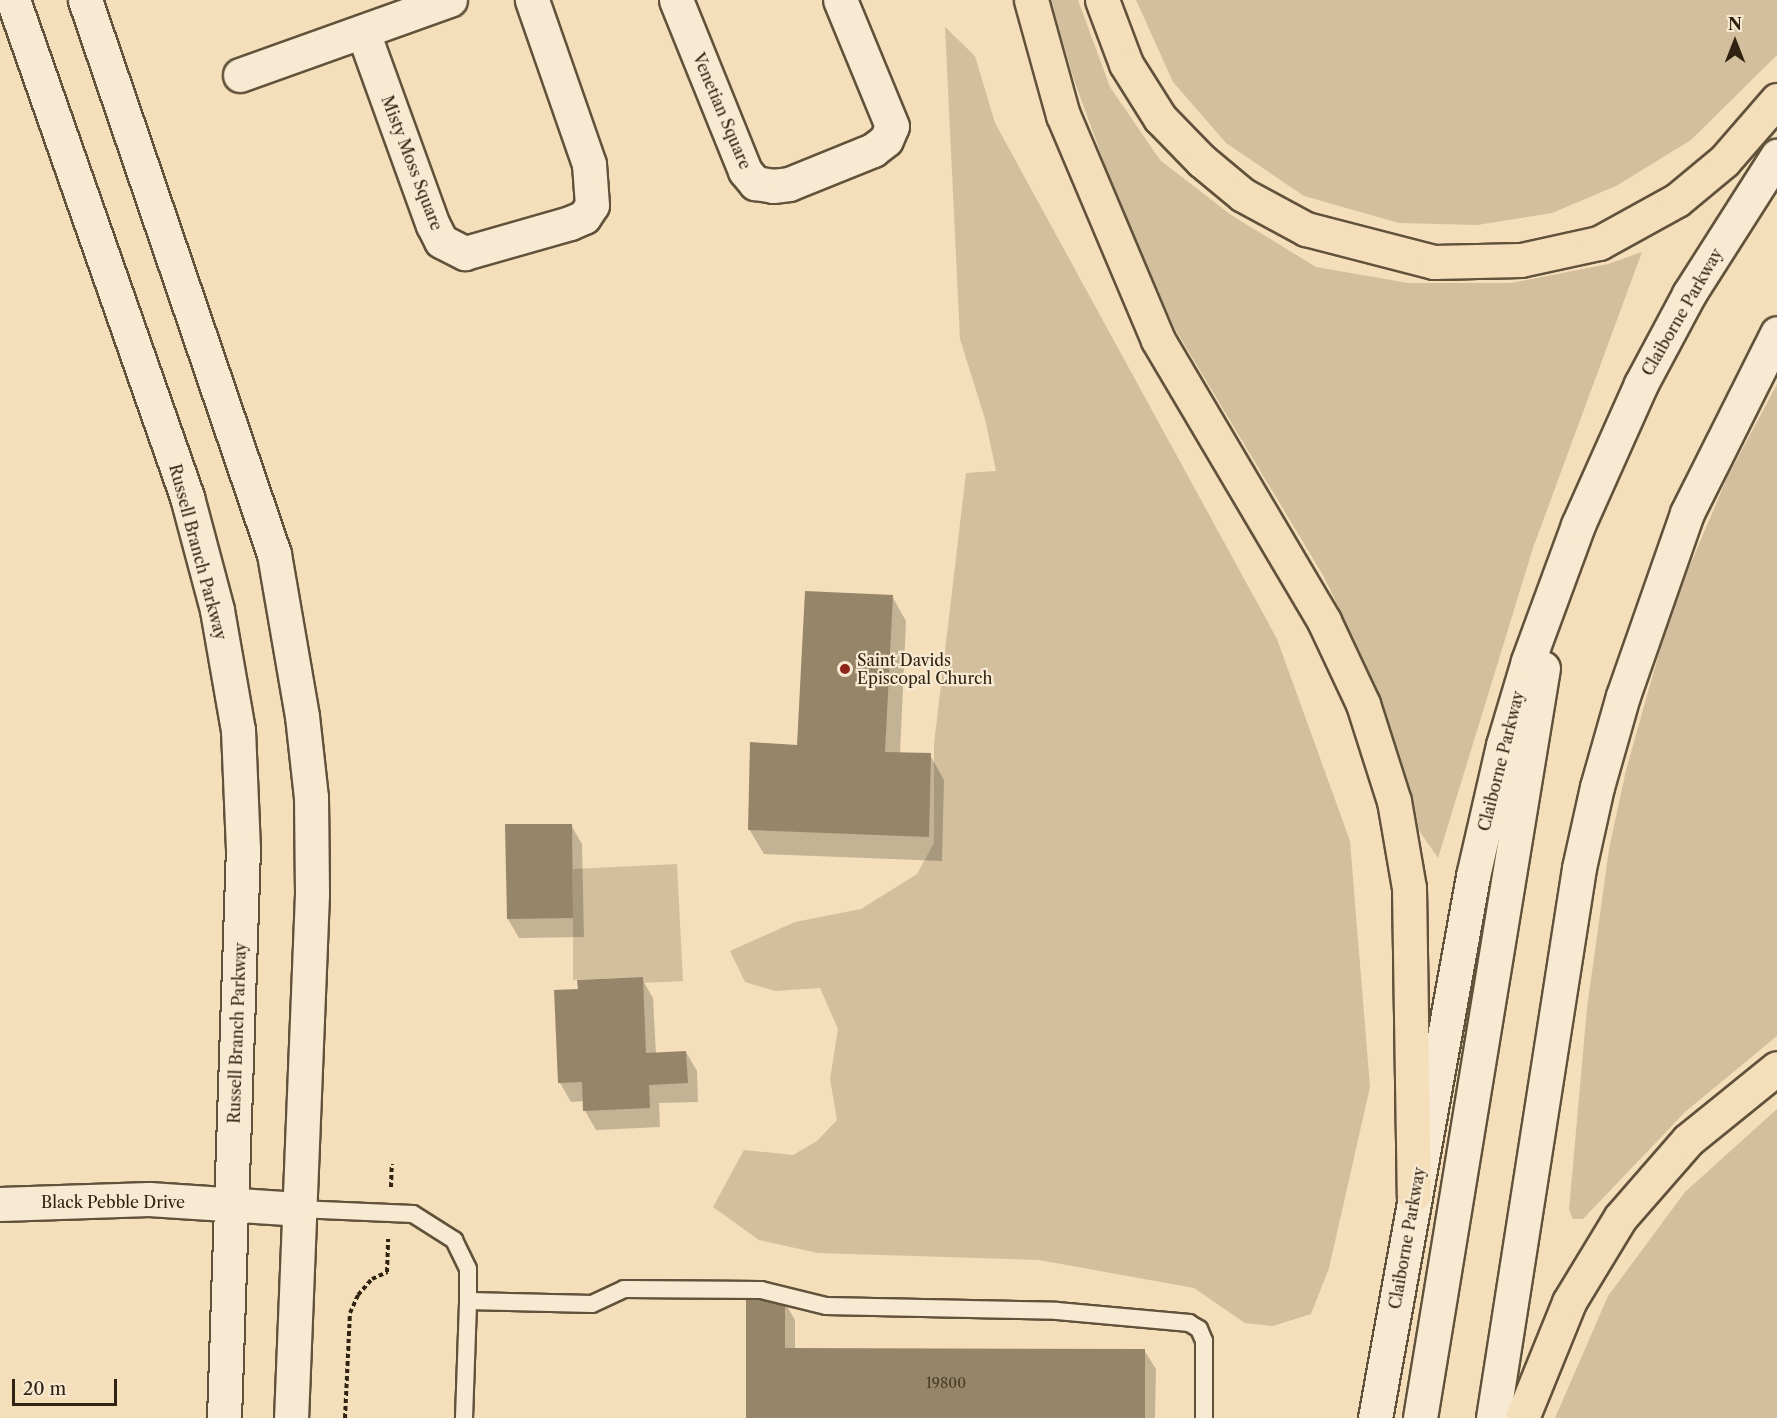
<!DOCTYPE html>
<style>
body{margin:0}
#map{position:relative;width:1777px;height:1418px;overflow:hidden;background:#f4dfba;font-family:"Libre Caslon Text",serif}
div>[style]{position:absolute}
.green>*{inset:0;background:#d3bf9d}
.shadow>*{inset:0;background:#0003}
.building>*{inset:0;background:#968569}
.path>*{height:4px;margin-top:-2px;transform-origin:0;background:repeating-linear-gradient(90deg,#302311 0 4.5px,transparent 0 7.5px)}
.roads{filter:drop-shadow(2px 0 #61523b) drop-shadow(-2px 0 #61523b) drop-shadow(0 2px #61523b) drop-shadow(0 -2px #61523b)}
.service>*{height:16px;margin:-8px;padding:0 8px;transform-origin:8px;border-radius:8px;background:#f8ead2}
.minor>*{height:33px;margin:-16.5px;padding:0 16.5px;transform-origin:16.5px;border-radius:16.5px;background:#f8ead2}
.secondary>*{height:33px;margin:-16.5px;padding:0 16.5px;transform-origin:16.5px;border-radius:16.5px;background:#f8ead2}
.motorway>*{height:33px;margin:-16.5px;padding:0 16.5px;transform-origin:16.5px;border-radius:16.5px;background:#f4dfba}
.dots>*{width:16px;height:16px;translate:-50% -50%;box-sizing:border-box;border:3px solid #f8ead2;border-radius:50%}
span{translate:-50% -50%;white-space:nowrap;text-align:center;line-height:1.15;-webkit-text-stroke:4.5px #f8ead2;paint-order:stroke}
.number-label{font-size:14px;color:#4a3c27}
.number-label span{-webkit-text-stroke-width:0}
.street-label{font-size:16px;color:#302311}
.poi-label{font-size:16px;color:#302311}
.left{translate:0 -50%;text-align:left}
.north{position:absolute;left:1705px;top:12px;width:60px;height:60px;-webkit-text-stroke:4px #f8ead2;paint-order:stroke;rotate:0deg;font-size:16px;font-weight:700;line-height:24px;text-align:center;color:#302311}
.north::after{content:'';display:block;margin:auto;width:21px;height:27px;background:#302311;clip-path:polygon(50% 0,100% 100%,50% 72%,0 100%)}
.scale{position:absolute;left:12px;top:1379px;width:105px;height:27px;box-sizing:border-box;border:3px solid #302311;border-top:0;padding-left:8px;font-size:18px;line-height:21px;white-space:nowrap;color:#302311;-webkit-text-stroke:4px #f8ead2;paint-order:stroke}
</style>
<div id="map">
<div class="green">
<div style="clip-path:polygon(1051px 0,1078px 0,1110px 87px,1160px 160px,1231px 215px,1316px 267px,1408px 283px,1511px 283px,1608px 264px,1642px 252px,1533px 548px,1438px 858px,1413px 822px,1377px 688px,1324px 577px,1175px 329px,1117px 198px,1073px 77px)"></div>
<div style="clip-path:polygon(1136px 0,1777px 0,1777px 55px,1691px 140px,1616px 186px,1552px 213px,1477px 225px,1399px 223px,1304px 196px,1226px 143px,1173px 82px)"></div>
<div style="clip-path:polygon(945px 27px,975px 56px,995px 123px,1277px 639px,1350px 841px,1370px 1087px,1329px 1268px,1311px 1314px,1273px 1326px,1245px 1323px,1194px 1288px,1039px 1260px,818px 1253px,759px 1240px,713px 1207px,744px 1150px,793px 1155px,817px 1141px,837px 1120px,830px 1079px,838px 1029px,820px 988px,775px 991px,745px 982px,730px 951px,795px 922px,861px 909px,917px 874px,934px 843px,934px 744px,966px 473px,996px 471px,985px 419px,960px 339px)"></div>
<div style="clip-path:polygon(1777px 384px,1777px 1036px,1685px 1112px,1583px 1219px,1573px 1219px,1569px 1210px,1587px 1008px,1609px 849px,1626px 770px,1661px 646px,1688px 570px,1727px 478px)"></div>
<div style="clip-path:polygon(677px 864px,683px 981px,643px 983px,643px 977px,573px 980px,573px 869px)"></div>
<div style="clip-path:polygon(1777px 1109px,1777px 1418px,1555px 1418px,1608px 1296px,1685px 1192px)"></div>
</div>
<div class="shadow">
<div style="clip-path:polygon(892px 596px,906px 621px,900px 754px,930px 755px,944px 780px,942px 861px,764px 854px,749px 829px)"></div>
<div style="clip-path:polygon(571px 825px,582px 844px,584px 937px,519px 938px,508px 919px)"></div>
<div style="clip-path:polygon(642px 979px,653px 998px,656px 1054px,686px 1052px,697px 1071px,698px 1102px,659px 1103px,660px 1127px,596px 1130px,585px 1111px,584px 1101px,571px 1102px,560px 1083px,579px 990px)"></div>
<div style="clip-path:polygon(784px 1301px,795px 1320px,795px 1350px,1144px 1350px,1156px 1369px,1155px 1418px,747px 1418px)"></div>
</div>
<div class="building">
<div style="clip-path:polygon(805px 591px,893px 595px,885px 752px,931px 753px,929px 837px,748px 830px,750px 742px,797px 745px)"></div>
<div style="clip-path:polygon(505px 824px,572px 824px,573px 918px,507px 919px)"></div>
<div style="clip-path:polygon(643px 977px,646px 1053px,686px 1051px,688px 1083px,649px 1085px,650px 1108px,583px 1111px,582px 1082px,558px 1083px,554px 990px,578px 989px,577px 980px)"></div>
<div style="clip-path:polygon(746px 1299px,785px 1299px,785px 1348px,1145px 1349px,1145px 1418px,746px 1418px)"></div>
</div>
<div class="path">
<div style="left:391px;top:1187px;width:23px;rotate:-88deg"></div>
<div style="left:345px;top:1418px;width:105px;rotate:-87.3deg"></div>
<div style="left:350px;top:1313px;width:20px;rotate:-66deg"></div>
<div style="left:358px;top:1295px;width:21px;rotate:-49deg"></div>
<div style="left:372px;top:1279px;width:17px;rotate:-25deg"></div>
<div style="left:387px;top:1272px;width:33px;rotate:-88deg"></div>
</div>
<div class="roads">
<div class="service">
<div style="left:298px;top:1209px;width:115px;rotate:2.5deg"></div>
<div style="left:413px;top:1214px;width:49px;rotate:32.4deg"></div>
<div style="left:454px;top:1240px;width:32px;rotate:64deg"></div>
<div style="left:468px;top:1269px;width:32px;rotate:90deg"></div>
<div style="left:464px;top:1418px;width:117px;rotate:-88deg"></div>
<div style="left:468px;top:1301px;width:124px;rotate:1.4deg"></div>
<div style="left:592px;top:1304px;width:35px;rotate:-25deg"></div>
<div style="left:624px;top:1289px;width:137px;rotate:0.4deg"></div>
<div style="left:761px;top:1290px;width:67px;rotate:13.8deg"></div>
<div style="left:826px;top:1306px;width:231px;rotate:1.2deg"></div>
<div style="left:1057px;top:1311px;width:133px;rotate:5.2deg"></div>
<div style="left:1189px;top:1323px;width:12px;rotate:31deg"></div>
<div style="left:1199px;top:1329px;width:13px;rotate:67deg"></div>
<div style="left:1204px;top:1341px;width:77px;rotate:90deg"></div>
</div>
<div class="minor">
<div style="left:13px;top:0;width:527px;rotate:70.7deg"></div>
<div style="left:187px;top:497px;width:117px;rotate:75.1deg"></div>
<div style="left:217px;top:610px;width:122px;rotate:80.1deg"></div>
<div style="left:238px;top:730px;width:118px;rotate:87.6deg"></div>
<div style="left:243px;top:848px;width:570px;rotate:91.91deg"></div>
<div style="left:85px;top:0;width:585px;rotate:71.16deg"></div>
<div style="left:274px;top:554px;width:164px;rotate:80.2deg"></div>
<div style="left:302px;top:716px;width:81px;rotate:83.7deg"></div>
<div style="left:311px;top:797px;width:97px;rotate:89.4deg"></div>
<div style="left:312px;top:894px;width:524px;rotate:92.29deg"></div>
<div style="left:676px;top:0;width:184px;rotate:68deg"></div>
<div style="left:745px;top:171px;width:16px;rotate:50deg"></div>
<div style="left:755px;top:183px;width:18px;rotate:9deg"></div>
<div style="left:773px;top:186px;width:16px;rotate:-7deg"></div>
<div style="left:789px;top:184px;width:91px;rotate:-22deg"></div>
<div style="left:873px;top:150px;width:16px;rotate:-38deg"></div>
<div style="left:886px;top:140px;width:15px;rotate:-67deg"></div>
<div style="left:892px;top:126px;width:136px;rotate:-112.4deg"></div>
<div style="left:363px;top:32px;width:205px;rotate:70.1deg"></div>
<div style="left:433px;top:225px;width:18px;rotate:63deg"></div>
<div style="left:441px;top:241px;width:27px;rotate:27deg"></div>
<div style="left:465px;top:253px;width:109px;rotate:-15.9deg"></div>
<div style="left:570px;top:223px;width:15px;rotate:-23deg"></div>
<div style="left:584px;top:217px;width:14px;rotate:-56deg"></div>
<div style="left:592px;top:205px;width:41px;rotate:-94.2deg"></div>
<div style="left:589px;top:164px;width:174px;rotate:-109.2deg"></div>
<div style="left:240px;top:75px;width:223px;rotate:-19.7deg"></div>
<div style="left:0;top:1204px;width:149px;rotate:-1.9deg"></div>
<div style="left:149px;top:1199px;width:149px;rotate:3.8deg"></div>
</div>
<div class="secondary">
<div style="left:1375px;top:1418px;width:551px;rotate:-79.75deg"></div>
<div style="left:1473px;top:876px;width:134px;rotate:-77.1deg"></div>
<div style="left:1503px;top:745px;width:88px;rotate:-73.4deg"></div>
<div style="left:1528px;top:661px;width:145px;rotate:-69.8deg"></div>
<div style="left:1578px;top:525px;width:154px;rotate:-65.9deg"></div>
<div style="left:1641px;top:384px;width:102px;rotate:-61.9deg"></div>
<div style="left:1689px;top:294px;width:164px;rotate:-57.5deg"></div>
<div style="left:1420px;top:1418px;width:760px;rotate:-80.69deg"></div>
<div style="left:1493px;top:1418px;width:557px;rotate:-81.11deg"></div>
<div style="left:1579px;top:868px;width:83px;rotate:-77.5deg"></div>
<div style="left:1597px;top:787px;width:95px;rotate:-74.1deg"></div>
<div style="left:1623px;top:696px;width:194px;rotate:-70.7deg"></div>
<div style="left:1687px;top:513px;width:201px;rotate:-63.4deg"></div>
</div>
<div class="motorway">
<div style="left:1031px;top:0;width:119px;rotate:74.5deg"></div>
<div style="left:1063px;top:115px;width:244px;rotate:67.1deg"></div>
<div style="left:1158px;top:340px;width:326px;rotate:59.4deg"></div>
<div style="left:1324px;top:621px;width:92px;rotate:64.8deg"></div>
<div style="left:1363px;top:704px;width:102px;rotate:72.3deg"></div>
<div style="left:1394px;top:801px;width:88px;rotate:80.2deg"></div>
<div style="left:1409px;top:888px;width:306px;rotate:89.1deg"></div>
<div style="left:1102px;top:0;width:68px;rotate:69.4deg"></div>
<div style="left:1126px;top:64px;width:64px;rotate:57.8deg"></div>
<div style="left:1160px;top:118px;width:60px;rotate:45.7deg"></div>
<div style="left:1202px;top:161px;width:53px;rotate:39.7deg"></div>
<div style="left:1243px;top:195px;width:72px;rotate:28.4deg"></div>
<div style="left:1306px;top:229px;width:132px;rotate:14.5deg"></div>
<div style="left:1434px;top:262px;width:87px;rotate:-1.3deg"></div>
<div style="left:1521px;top:260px;width:80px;rotate:-12.3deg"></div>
<div style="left:1599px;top:243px;width:89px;rotate:-28.9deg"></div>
<div style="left:1677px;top:200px;width:61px;rotate:-39.7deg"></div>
<div style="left:1724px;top:161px;width:81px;rotate:-49deg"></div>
<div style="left:1522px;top:1418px;width:125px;rotate:-67.9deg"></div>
<div style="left:1569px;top:1302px;width:98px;rotate:-58.7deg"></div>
<div style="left:1620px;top:1218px;width:103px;rotate:-48.9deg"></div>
<div style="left:1688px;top:1140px;width:114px;rotate:-39deg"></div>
</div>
</div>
<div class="dots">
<div style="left:845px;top:669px;background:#8f2418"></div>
</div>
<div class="number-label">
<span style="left:946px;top:1383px">19800</span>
</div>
<div class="street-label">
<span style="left:722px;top:111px;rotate:67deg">Venetian Square</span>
<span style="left:412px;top:163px;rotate:69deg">Misty Moss Square</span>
<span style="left:1682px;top:312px;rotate:-60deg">Claiborne Parkway</span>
<span style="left:198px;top:552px;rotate:75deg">Russell Branch Parkway</span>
<span style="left:1501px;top:761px;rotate:-76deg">Claiborne Parkway</span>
<span style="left:237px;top:1033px;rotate:-88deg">Russell Branch Parkway</span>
<span style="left:113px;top:1202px">Black Pebble Drive</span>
<span style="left:1407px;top:1238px;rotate:-80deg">Claiborne Parkway</span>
</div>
<div class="poi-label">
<span class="left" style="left:857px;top:669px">Saint Davids<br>Episcopal Church</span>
</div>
<div class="north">N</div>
<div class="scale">20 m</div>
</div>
